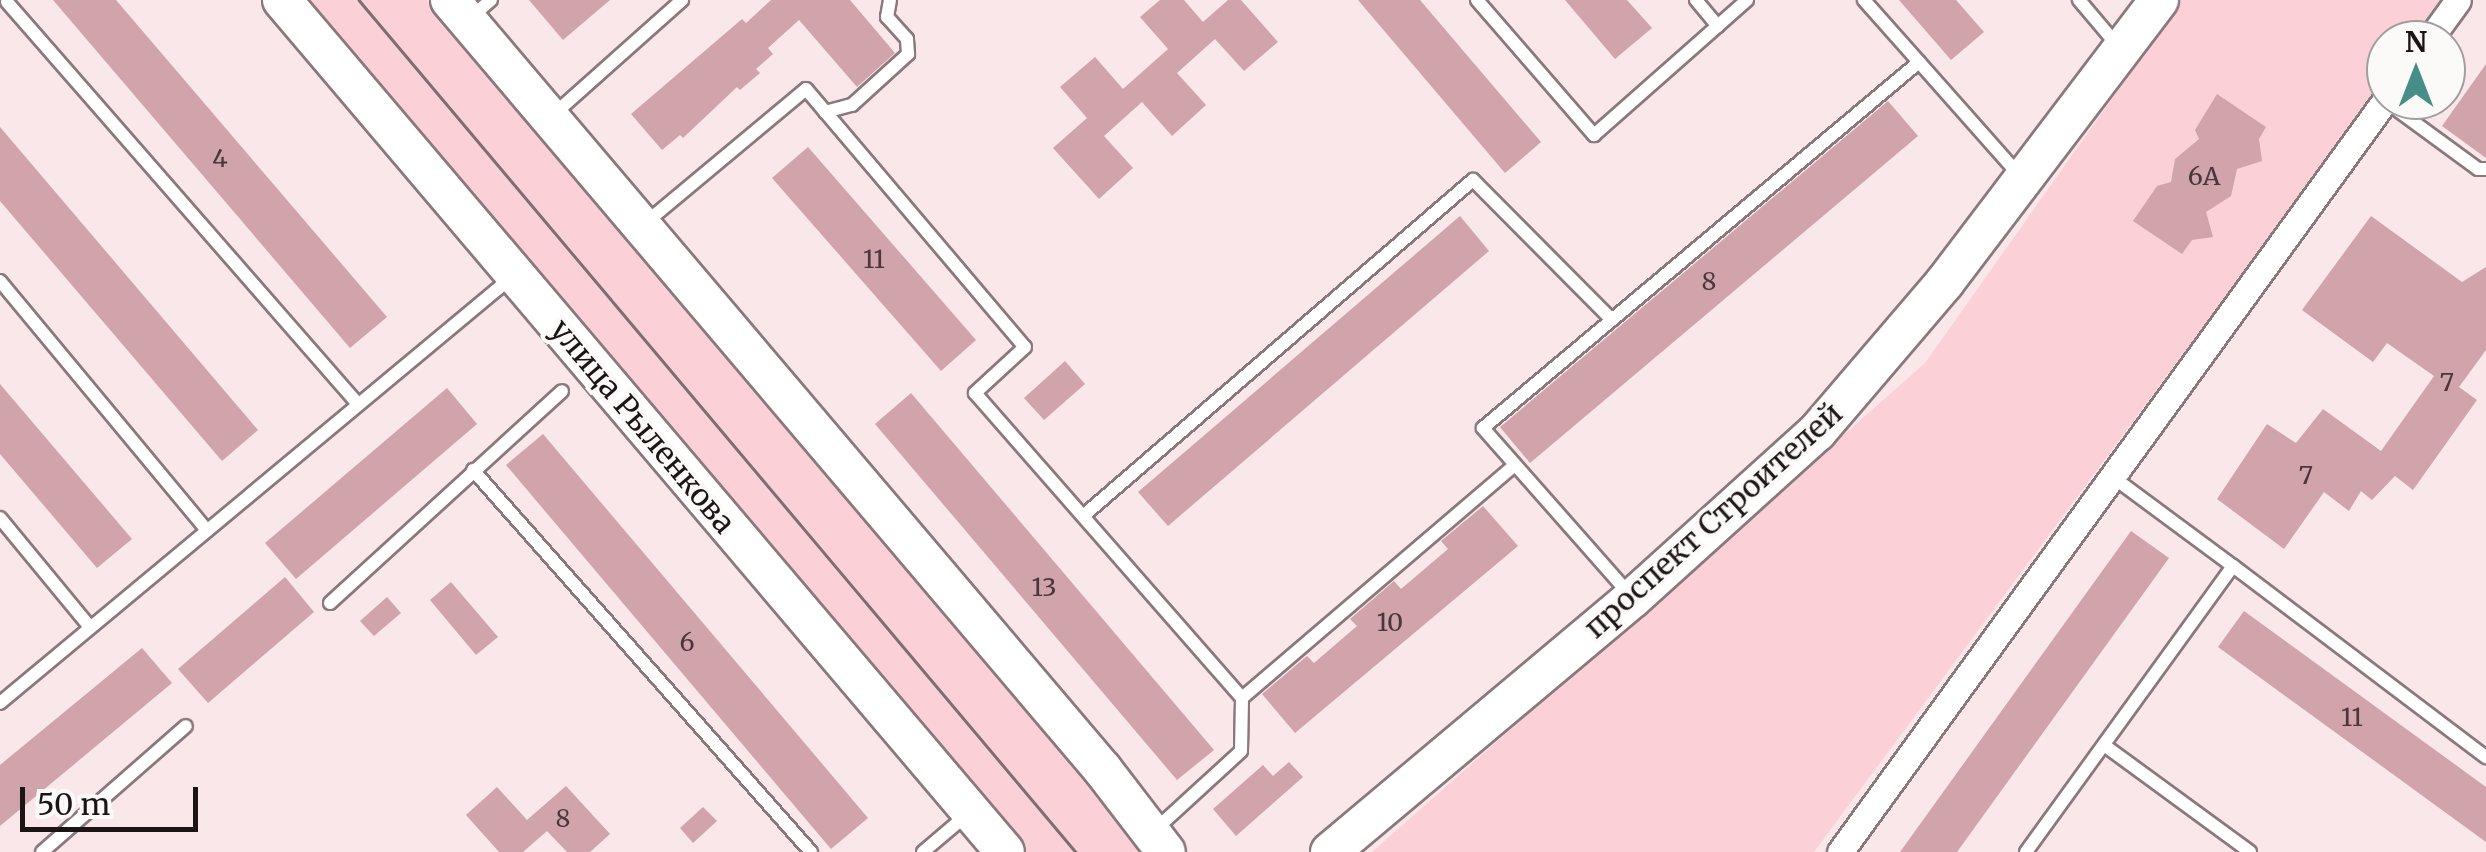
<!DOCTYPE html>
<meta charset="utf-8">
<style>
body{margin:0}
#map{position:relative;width:2486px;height:852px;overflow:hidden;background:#fae7ea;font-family:Merriweather,serif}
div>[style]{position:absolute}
.green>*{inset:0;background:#fbd0d6}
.building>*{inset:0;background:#d1a3aa}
.roads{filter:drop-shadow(2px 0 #8a797c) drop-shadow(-2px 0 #8a797c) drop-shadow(0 2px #8a797c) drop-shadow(0 -2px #8a797c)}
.service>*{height:12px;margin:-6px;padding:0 6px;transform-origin:6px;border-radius:6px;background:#fff}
.minor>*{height:25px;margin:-12.5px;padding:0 12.5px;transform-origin:12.5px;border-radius:12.5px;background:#fff}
.secondary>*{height:38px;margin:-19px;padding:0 19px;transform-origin:19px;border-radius:19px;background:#fff}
.tram>*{height:2.5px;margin:-1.25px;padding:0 1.25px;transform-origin:1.25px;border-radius:1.25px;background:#7b6f71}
span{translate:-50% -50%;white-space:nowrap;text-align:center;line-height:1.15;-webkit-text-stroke:8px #fcf9f9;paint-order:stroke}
.number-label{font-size:25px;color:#49383b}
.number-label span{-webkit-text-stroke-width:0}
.street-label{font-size:30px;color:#1c1516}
.north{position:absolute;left:2366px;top:20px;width:100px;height:100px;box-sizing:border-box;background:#fcf9f9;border:2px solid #a29e9e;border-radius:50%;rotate:0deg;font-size:28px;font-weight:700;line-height:40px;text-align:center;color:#1c1516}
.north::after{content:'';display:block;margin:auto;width:35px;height:45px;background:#478e88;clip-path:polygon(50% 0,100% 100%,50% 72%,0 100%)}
.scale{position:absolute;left:20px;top:787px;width:178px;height:45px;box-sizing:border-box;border:5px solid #1c1516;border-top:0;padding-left:12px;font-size:30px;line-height:35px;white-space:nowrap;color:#1c1516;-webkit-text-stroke:8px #fcf9f9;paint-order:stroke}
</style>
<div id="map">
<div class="green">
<div style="clip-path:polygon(305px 0,427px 0,1151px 852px,1022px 852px)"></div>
<div style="clip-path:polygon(2182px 0,2446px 0,2416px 40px,2386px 40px,2386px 80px,1814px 852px,1372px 852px,1925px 363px)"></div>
</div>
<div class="building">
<div style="clip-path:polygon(53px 0,116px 0,387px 317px,350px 348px)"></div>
<div style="clip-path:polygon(529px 0,610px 0,563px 40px)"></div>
<div style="clip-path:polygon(771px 0,850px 0,895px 53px,857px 87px,799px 20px,768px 48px,773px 54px,756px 69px,760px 73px,740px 90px,737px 87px,683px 138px,680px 135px,662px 150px,631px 114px,742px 19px,746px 23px)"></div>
<div style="clip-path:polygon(1160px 0,1184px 0,1203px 22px,1228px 0,1241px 0,1278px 42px,1244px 71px,1215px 39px,1177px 73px,1206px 105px,1172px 136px,1142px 102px,1104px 136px,1133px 168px,1099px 199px,1053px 148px,1087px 118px,1060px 87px,1095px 57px,1123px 89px,1168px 49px,1140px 17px)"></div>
<div style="clip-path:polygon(1358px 0,1420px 0,1541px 142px,1505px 173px)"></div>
<div style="clip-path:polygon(1565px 0,1627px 0,1652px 28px,1615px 59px)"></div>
<div style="clip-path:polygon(1899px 0,1956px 0,1984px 32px,1951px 60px)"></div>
<div style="clip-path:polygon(2486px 64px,2486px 158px,2442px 126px)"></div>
<div style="clip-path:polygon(2217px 94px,2266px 127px,2259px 139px,2262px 161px,2237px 169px,2231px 196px,2206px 212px,2213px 237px,2192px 240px,2182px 254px,2133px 221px,2157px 186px,2171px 182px,2175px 159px,2199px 139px,2195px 130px)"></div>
<div style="clip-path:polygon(1888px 101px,1918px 136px,1530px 463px,1500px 427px)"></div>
<div style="clip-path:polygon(0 127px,258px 430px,222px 461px,0 201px)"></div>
<div style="clip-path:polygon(808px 147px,976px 340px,941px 371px,772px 178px)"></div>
<div style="clip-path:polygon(1460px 216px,1489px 251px,1168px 526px,1138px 492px)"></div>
<div style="clip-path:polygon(2371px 216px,2462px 282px,2486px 267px,2486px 350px,2459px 387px,2477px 400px,2413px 490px,2395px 476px,2372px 500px,2361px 491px,2349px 511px,2324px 492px,2284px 549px,2217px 499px,2267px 424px,2296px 443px,2323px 409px,2381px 451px,2434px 376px,2387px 343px,2373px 362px,2302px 310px)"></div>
<div style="clip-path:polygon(1065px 361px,1085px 384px,1044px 420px,1024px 398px)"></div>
<div style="clip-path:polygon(0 384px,132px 539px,97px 568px,0 454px)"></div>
<div style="clip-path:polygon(447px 388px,477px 424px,296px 579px,265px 543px)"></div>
<div style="clip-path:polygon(911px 393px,1214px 750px,1177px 780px,875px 424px)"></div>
<div style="clip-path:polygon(543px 434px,868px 818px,831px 849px,506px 465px)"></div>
<div style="clip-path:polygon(1483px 506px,1518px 546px,1295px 733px,1262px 694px,1307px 656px,1314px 663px,1357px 626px,1350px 619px,1394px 581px,1401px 589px,1448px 549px,1441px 541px)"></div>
<div style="clip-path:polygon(2131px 531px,2169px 558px,1957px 852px,1900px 852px)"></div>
<div style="clip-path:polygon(285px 577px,314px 612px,208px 703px,178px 669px)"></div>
<div style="clip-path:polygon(451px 582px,498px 637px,476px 655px,430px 600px)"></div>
<div style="clip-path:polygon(387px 597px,401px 613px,374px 636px,360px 621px)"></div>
<div style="clip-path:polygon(2244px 611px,2486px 787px,2486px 842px,2218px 647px)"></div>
<div style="clip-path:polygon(142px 648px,172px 683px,0 826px,0 765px)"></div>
<div style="clip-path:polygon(1289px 762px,1303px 777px,1236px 836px,1213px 809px,1263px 765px,1273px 776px)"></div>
<div style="clip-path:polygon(566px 786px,610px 834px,590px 852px,567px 852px,547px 831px,523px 852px,499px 852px,466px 815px,497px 787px,527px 820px)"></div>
<div style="clip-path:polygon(703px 807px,717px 821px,693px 843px,680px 828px)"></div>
</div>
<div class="roads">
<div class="service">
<div style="left:1477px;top:0;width:179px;rotate:49.1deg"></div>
<div style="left:1594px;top:135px;width:204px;rotate:-41.4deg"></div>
<div style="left:1696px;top:0;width:34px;rotate:50deg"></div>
<div style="left:2079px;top:0;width:59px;rotate:49.8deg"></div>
<div style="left:7px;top:2px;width:532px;rotate:48.88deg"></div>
<div style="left:469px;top:19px;width:29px;rotate:-41deg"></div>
<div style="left:1919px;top:62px;width:152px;rotate:48.5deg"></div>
<div style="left:2385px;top:101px;width:115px;rotate:36.2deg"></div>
<div style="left:2478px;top:169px;width:8px"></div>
<div style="left:825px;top:112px;width:28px;rotate:-15deg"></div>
<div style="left:852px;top:105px;width:76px;rotate:-42.3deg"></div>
<div style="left:908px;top:54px;width:15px;rotate:-94deg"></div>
<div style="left:907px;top:39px;width:30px;rotate:-132deg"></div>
<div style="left:887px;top:17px;width:17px;rotate:-80deg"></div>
<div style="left:553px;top:115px;width:173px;rotate:-41.7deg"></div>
<div style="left:643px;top:225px;width:212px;rotate:-39.8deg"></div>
<div style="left:806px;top:89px;width:338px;rotate:49.7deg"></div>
<div style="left:1025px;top:347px;width:68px;rotate:137.4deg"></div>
<div style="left:975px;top:393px;width:405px;rotate:48.8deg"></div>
<div style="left:0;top:281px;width:322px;rotate:50.3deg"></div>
<div style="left:473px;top:470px;width:510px;rotate:48.5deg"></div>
<div style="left:2114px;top:478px;width:148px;rotate:36.5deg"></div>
<div style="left:1083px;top:516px;width:515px;rotate:-40.75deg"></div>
<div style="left:1473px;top:180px;width:197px;rotate:45.2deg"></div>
<div style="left:0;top:518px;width:141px;rotate:50.5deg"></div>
<div style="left:1631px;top:596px;width:224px;rotate:-131.4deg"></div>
<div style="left:1483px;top:428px;width:569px;rotate:-40.01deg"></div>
<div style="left:1919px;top:62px;width:83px;rotate:-131.6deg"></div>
<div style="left:330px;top:603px;width:314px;rotate:-42.4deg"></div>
<div style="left:0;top:703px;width:666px;rotate:-39.76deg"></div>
<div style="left:2104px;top:745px;width:181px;rotate:36.2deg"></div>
<div style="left:1156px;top:829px;width:115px;rotate:-42.5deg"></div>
<div style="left:1241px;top:751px;width:53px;rotate:-88.9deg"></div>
<div style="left:1242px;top:698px;width:358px;rotate:-40.5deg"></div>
<div style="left:42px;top:852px;width:191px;rotate:-41.2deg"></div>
<div style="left:923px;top:852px;width:60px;rotate:-40.3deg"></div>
<div style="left:2026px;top:852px;width:353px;rotate:-54.1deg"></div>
<div style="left:2233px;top:566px;width:317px;rotate:37.1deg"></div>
</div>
<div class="minor">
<div style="left:2429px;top:40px;width:49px;rotate:-54.1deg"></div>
<div style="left:1840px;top:852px;width:930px;rotate:-54.05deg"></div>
</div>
<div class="secondary">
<div style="left:282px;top:0;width:1117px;rotate:49.68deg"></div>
<div style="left:450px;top:0;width:1010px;rotate:49.7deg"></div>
<div style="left:1103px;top:770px;width:103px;rotate:52.5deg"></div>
<div style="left:1330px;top:852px;width:395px;rotate:-40deg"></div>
<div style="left:1633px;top:598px;width:248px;rotate:-42.1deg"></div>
<div style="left:1817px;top:432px;width:197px;rotate:-49.5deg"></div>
<div style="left:1945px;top:282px;width:354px;rotate:-52.8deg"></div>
</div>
</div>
<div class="tram">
<div style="left:359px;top:0;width:1114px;rotate:49.92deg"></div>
</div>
<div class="number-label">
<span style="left:220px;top:158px">4</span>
<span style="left:2204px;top:176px">6А</span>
<span style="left:874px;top:259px">11</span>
<span style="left:1709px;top:281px">8</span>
<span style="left:2447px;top:382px">7</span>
<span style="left:2306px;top:475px">7</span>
<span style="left:1044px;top:587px">13</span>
<span style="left:1390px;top:622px">10</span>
<span style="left:687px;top:642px">6</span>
<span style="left:2352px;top:717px">11</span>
<span style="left:563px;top:818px">8</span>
</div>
<div class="street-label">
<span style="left:643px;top:426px;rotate:50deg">улица Рыленкова</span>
<span style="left:1713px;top:520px;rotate:-42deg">проспект Строителей</span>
</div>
<div class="north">N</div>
<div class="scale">50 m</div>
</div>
